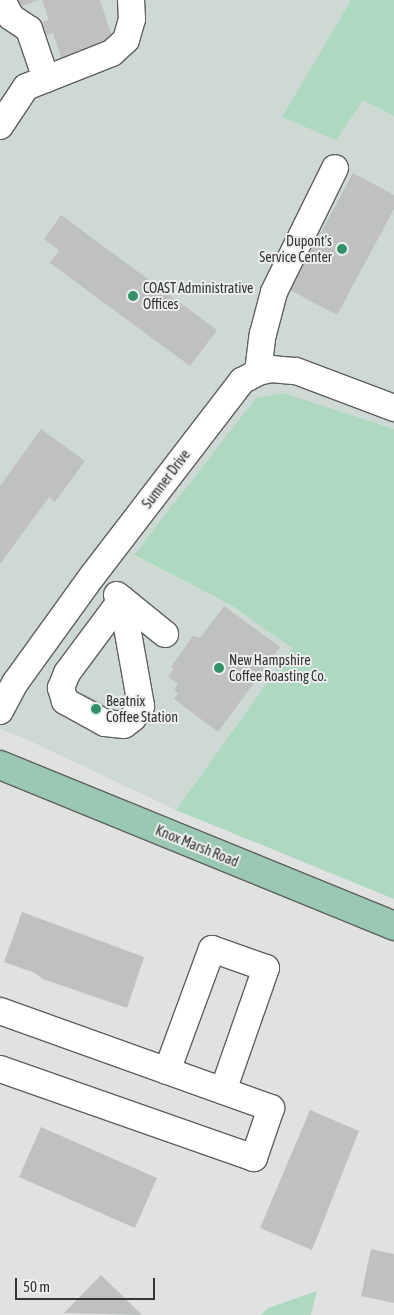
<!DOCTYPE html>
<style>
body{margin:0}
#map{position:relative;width:394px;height:1315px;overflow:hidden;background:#dfe2e0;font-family:"Asap Condensed",sans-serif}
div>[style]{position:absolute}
.built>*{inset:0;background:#ced9d3}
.green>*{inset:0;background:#afd8c1}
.building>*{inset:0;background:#bec1c0}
.roads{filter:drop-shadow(1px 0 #5e615f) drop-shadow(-1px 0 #5e615f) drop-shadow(0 1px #5e615f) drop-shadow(0 -1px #5e615f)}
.minor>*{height:26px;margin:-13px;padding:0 13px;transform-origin:13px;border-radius:13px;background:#fff}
.major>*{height:28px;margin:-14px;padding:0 14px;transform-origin:14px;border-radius:14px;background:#9bc8b2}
.dots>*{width:14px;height:14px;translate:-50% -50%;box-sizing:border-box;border:2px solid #ecefee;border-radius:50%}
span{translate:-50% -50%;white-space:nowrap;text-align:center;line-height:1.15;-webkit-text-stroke:4px #ecefee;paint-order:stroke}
.poi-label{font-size:14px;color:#333534}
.right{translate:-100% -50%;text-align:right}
.left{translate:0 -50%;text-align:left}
.street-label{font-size:14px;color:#333534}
.scale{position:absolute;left:15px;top:1278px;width:140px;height:22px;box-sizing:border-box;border:2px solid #333534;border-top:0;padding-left:6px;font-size:15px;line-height:18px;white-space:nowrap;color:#333534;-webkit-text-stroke:4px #ecefee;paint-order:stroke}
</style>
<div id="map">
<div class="built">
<div style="clip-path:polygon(0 0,351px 0,282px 117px,363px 100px,394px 116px,394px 429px,284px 393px,134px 556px,231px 605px,292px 648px,176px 810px,28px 740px,0 729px)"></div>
</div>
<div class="green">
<div style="clip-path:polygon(351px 0,394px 0,394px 116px,363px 100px,336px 140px,282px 117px)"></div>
<div style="clip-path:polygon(284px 393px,394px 429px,394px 899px,176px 810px,292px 648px,231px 605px,134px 555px,256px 398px)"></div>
<div style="clip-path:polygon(317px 1291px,311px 1315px,261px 1315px,268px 1308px)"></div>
</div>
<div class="building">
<div style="clip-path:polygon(16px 0,39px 0,19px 7px)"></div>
<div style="clip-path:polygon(42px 0,100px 0,114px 43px,62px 60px,53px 33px,44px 36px,40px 23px,49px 20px)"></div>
<div style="clip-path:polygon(353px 173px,394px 195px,394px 209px,337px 315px,290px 290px)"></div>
<div style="clip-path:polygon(61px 215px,217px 330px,190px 366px,50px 263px,59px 250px,44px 239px)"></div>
<div style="clip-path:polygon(41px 429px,85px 461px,55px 502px,49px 497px,0 564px,0 486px)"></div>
<div style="clip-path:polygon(224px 606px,280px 647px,218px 732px,174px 699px,178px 693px,174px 690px,178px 684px,168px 677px,174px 669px,171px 667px,193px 636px,200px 638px)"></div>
<div style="clip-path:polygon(84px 694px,104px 704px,99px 714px,80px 704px)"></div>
<div style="clip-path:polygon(22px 912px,144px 957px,127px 1008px,43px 979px,35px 973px,4px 962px)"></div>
<div style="clip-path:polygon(310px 1110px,359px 1131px,312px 1250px,260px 1228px)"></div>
<div style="clip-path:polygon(41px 1127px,157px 1178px,135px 1228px,19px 1177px)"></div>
<div style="clip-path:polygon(371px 1249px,394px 1254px,394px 1303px,361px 1296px)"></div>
<div style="clip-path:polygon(101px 1275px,142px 1315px,64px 1313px)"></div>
</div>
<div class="roads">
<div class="minor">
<div style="left:2px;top:0;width:19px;rotate:62deg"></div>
<div style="left:11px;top:17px;width:22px;rotate:34deg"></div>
<div style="left:29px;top:29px;width:53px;rotate:71.2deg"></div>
<div style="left:0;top:126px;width:47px;rotate:-56.3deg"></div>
<div style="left:26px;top:87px;width:92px;rotate:-21.6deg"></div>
<div style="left:112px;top:53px;width:19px;rotate:-43deg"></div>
<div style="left:126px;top:40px;width:22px;rotate:-74deg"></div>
<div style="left:132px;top:19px;width:19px;rotate:-93deg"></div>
<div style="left:258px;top:372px;width:38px;rotate:-83deg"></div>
<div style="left:263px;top:334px;width:43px;rotate:-75.3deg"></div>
<div style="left:274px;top:292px;width:138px;rotate:-63.8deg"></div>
<div style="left:117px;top:595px;width:62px;rotate:39.1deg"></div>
<div style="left:122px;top:599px;width:109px;rotate:79.9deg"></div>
<div style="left:141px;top:706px;width:14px;rotate:124deg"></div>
<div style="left:133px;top:718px;width:11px;rotate:142deg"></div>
<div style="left:124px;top:725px;width:19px;rotate:-174deg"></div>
<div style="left:105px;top:723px;width:46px;rotate:-151.2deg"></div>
<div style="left:65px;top:701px;width:14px;rotate:-107deg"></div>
<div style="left:61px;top:688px;width:16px;rotate:-68deg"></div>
<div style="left:67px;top:673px;width:92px;rotate:-53.4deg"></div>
<div style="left:0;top:711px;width:32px;rotate:-62deg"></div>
<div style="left:15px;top:683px;width:133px;rotate:-54.2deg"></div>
<div style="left:93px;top:575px;width:245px;rotate:-52.5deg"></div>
<div style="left:242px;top:381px;width:18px;rotate:-29deg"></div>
<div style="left:258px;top:372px;width:13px;rotate:-13deg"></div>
<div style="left:271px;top:369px;width:25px;rotate:5deg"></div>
<div style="left:296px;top:371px;width:105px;rotate:20.7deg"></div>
<div style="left:0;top:1011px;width:288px;rotate:19.7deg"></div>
<div style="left:271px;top:1108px;width:53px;rotate:108.8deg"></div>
<div style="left:254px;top:1158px;width:269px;rotate:-160.7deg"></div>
<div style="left:167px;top:1071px;width:130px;rotate:-69.8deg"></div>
<div style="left:212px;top:949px;width:57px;rotate:19.4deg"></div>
<div style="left:266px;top:968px;width:130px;rotate:109.3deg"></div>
</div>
<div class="major">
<div style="left:0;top:765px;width:426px;rotate:22.2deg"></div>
</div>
</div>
<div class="dots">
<div style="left:342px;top:249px;background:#349067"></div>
<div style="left:133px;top:296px;background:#349067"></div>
<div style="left:219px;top:668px;background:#349067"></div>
<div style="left:96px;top:709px;background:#349067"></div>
</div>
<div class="poi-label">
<span class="right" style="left:332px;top:249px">Dupont's<br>Service Center</span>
<span class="left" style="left:143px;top:296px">COAST Administrative<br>Offices</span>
<span class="left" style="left:229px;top:668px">New Hampshire<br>Coffee Roasting Co.</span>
<span class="left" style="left:106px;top:709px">Beatnix<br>Coffee Station</span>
</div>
<div class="street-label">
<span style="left:166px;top:479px;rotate:-53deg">Sumner Drive</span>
<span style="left:197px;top:846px;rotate:22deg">Knox Marsh Road</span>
</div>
<div class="scale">50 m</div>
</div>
